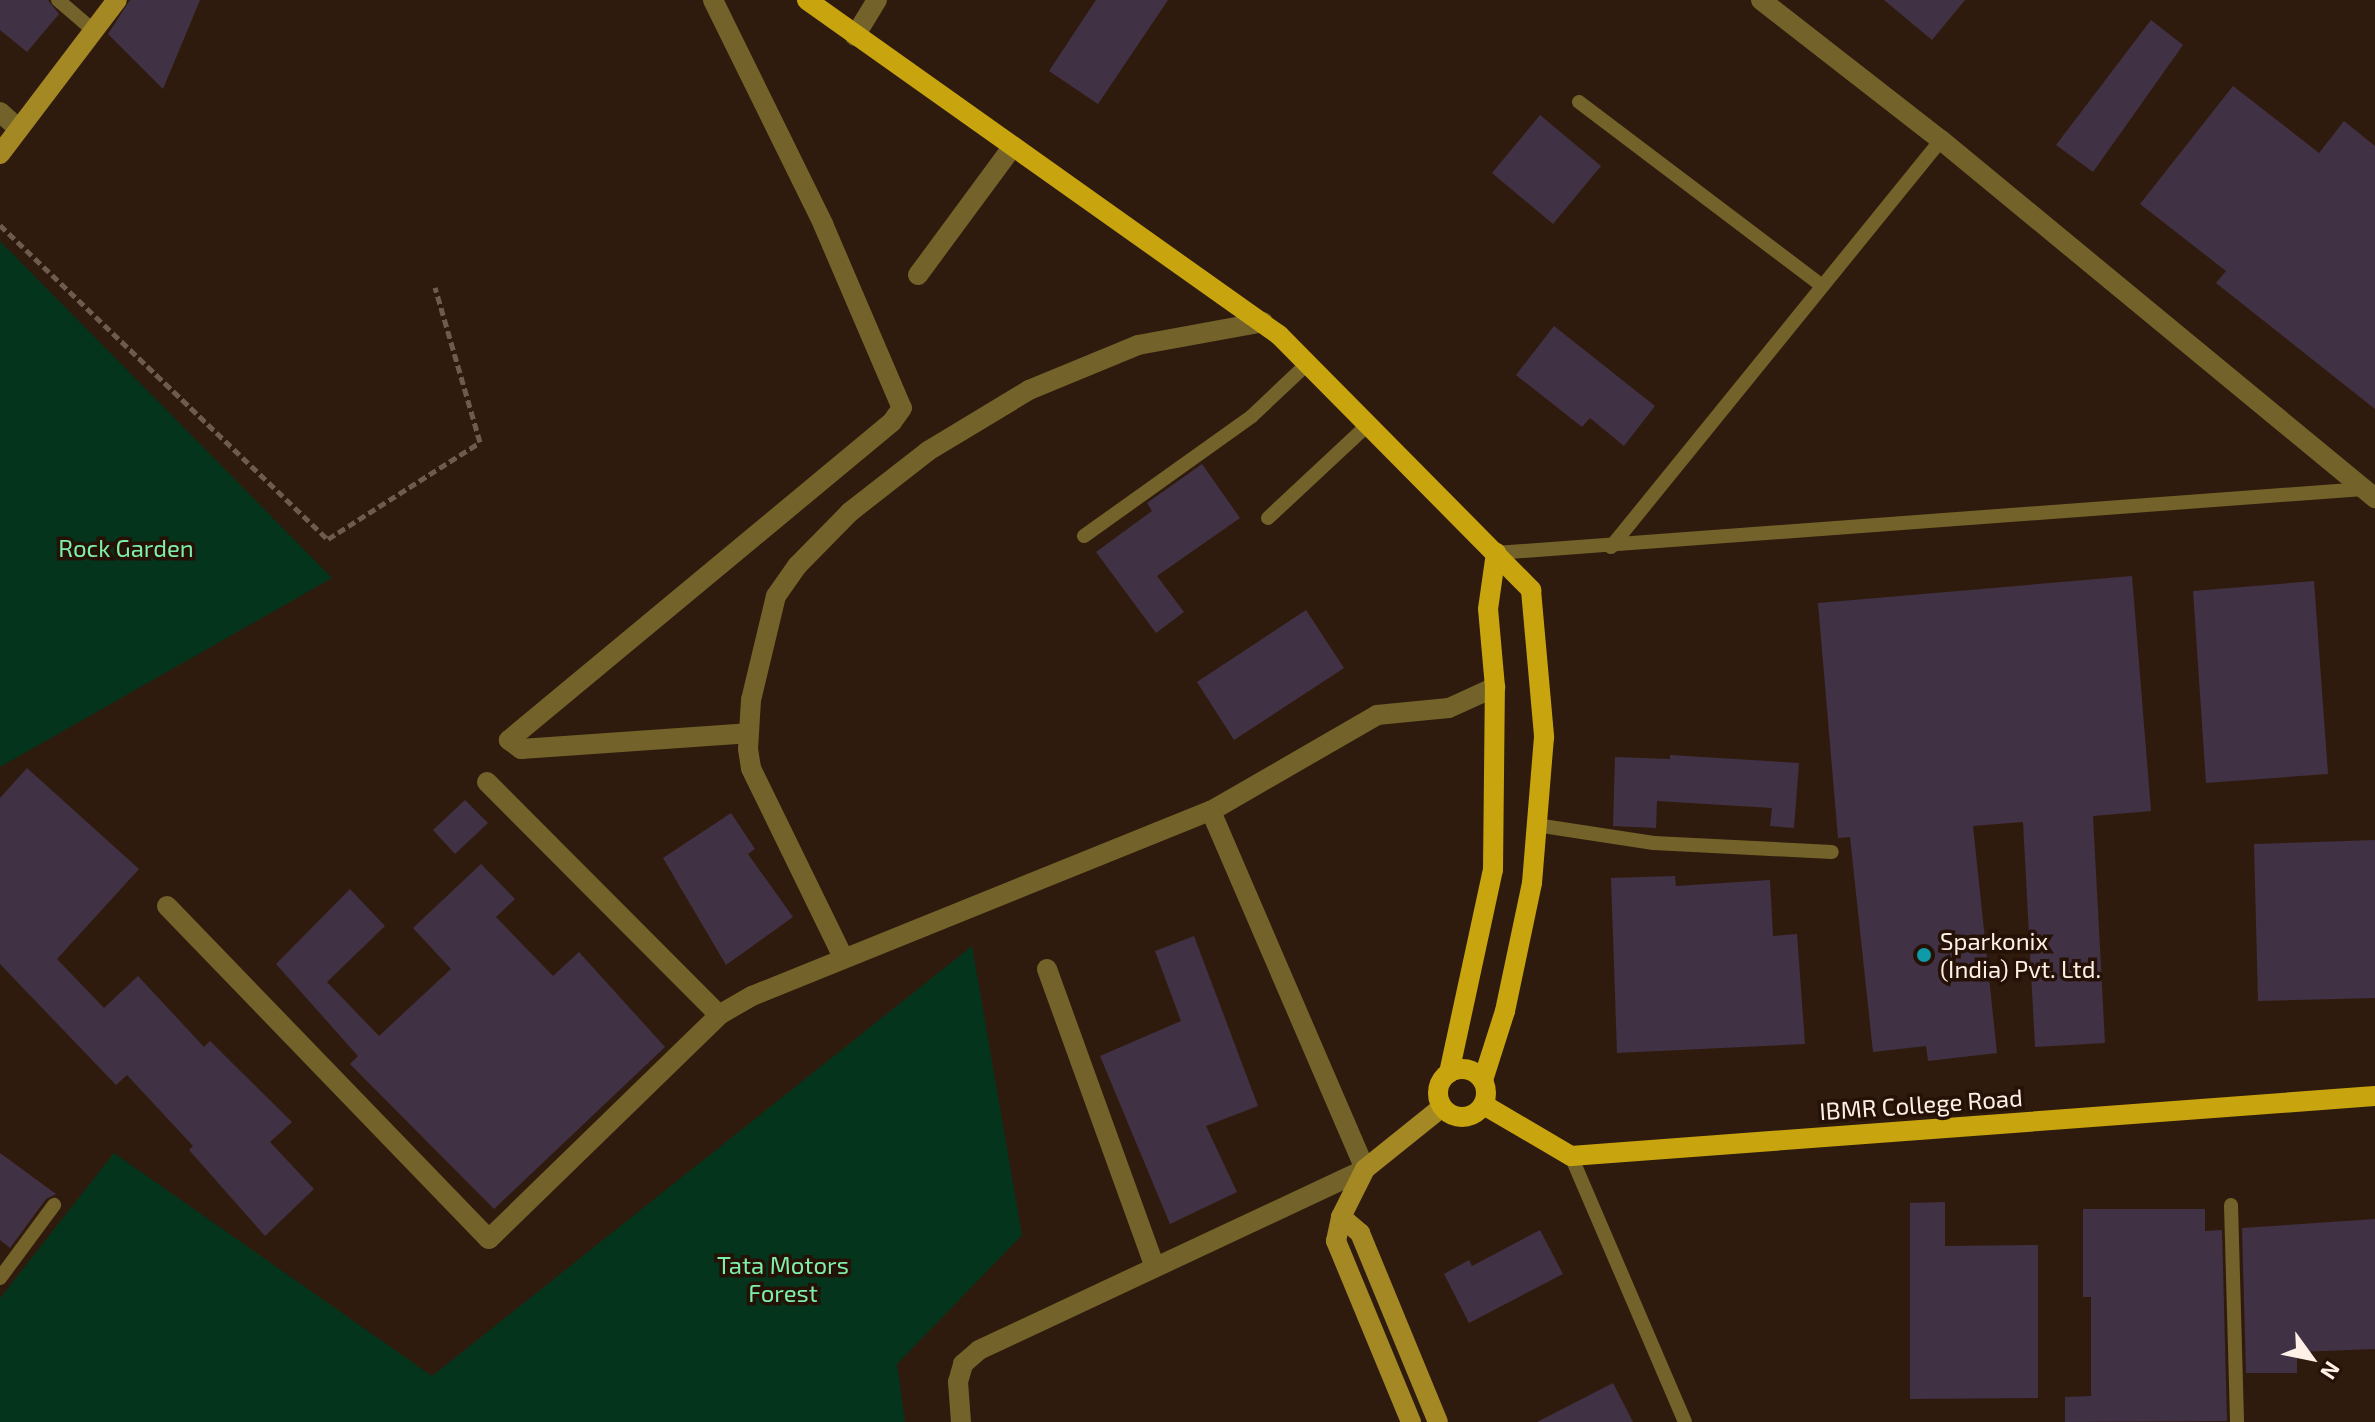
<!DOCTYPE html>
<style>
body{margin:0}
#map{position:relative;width:2375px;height:1422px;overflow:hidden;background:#2f1b0d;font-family:"Exo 2",sans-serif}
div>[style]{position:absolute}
.green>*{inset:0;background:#05341c}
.building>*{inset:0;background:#413144}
.path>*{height:5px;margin-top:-2.5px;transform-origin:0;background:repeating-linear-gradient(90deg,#6d5b4f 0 8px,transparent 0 12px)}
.lane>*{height:14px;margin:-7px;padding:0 7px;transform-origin:7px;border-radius:7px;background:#73632a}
.street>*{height:20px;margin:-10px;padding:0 10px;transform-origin:10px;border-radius:10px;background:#73632a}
.secondary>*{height:20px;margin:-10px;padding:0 10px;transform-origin:10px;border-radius:10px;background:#a38824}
.primary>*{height:20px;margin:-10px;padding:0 10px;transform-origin:10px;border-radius:10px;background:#c8a50f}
.primary>.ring{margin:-10px;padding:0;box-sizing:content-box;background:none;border:20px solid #c8a50f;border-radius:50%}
.dots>*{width:22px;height:22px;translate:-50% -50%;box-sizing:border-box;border:4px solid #251105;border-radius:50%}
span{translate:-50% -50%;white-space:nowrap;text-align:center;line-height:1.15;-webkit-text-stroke:7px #251105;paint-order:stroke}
.park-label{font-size:24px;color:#7eefaa}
.poi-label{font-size:24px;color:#fef0e7}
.left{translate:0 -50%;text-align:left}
.street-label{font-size:24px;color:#fef0e7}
.north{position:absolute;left:2271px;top:1318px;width:80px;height:80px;-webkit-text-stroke:6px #251105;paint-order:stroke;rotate:123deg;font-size:22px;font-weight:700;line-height:32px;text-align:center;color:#fef0e7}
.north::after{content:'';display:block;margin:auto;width:28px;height:36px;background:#fef0e7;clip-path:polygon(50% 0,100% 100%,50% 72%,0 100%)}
</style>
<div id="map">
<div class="green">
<div style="clip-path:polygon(0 241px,332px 578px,0 767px)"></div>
<div style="clip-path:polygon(972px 946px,1022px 1235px,897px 1364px,905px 1422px,0 1422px,0 1298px,114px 1153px,432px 1376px)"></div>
</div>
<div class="building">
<div style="clip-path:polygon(0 0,48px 0,59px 14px,27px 52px,0 30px)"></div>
<div style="clip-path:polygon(130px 0,200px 0,163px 89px,108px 34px)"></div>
<div style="clip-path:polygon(1096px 0,1168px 0,1098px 104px,1049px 71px)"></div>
<div style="clip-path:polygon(1884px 0,1965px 0,1932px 40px)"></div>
<div style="clip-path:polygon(2151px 20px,2183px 45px,2093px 172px,2056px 145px)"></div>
<div style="clip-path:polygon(2233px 86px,2319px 153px,2344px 121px,2375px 146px,2375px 409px,2216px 283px,2226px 271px,2140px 204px)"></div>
<div style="clip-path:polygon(1540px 115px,1601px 166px,1553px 224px,1492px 173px)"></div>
<div style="clip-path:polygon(1554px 326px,1655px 406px,1624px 446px,1590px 418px,1582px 427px,1516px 375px)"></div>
<div style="clip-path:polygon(1202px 464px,1240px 518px,1157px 576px,1184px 612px,1156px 633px,1096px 552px,1152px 511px,1147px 503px)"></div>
<div style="clip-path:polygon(2132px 576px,2151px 811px,2093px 816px,2105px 1043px,2035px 1047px,2023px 822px,1973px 826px,1997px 1053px,1928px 1061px,1926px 1046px,1873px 1052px,1850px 837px,1838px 838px,1818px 603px)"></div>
<div style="clip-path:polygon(2314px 581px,2328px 774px,2206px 783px,2193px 591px)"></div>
<div style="clip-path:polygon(1306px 610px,1344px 668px,1234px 740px,1197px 682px)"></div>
<div style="clip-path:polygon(1670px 755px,1799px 763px,1794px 828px,1770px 826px,1772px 808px,1657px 801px,1656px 828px,1613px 826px,1615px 757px,1670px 759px)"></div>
<div style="clip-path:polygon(27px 768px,139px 869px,57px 959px,104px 1008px,138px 976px,204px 1047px,210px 1041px,292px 1122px,270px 1142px,314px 1189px,265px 1236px,189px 1150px,193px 1146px,127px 1075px,116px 1085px,0 964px,0 798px)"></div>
<div style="clip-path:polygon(465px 800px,488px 823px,455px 854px,433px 830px)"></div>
<div style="clip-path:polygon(731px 813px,755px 849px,748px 854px,793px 917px,726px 965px,663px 858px)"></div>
<div style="clip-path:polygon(2375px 840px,2375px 998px,2258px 1001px,2254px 844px)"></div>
<div style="clip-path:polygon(481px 864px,515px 899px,496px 917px,553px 976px,579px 952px,665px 1047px,494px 1209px,350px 1064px,358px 1056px,276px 964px,350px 889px,385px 926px,327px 982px,379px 1036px,451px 969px,413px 928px)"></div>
<div style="clip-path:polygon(1675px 876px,1676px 886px,1770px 880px,1773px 936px,1797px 934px,1805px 1044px,1617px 1053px,1611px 878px)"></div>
<div style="clip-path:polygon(1194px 936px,1258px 1106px,1206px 1126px,1237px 1192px,1170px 1224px,1100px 1056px,1181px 1021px,1155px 951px)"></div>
<div style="clip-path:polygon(0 1153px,56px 1194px,46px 1199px,10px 1248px,0 1240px)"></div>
<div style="clip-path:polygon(1945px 1202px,1945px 1246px,2038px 1245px,2038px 1398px,1910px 1399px,1910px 1203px)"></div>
<div style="clip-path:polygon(2083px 1209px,2205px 1209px,2205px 1231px,2222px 1230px,2227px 1421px,2065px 1422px,2065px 1397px,2091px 1396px,2091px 1297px,2083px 1297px)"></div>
<div style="clip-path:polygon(2375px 1219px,2375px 1349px,2297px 1352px,2297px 1373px,2246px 1373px,2242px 1228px)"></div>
<div style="clip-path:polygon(1540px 1230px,1563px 1274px,1469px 1323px,1444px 1274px,1469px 1260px,1472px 1266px)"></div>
<div style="clip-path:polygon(1613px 1383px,1633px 1422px,1537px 1422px)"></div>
</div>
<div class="path">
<div style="left:0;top:225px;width:454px;rotate:43.8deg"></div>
<div style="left:328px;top:539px;width:180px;rotate:-32.5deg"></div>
<div style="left:480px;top:442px;width:161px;rotate:-106.2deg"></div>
</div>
<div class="lane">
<div style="left:58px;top:0;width:48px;rotate:40.7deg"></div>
<div style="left:1579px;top:102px;width:305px;rotate:37.1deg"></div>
<div style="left:1268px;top:518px;width:139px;rotate:-43deg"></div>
<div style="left:1084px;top:536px;width:206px;rotate:-35.5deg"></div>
<div style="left:1252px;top:416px;width:77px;rotate:-43.4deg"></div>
<div style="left:1611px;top:547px;width:524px;rotate:-50.96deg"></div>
<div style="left:1496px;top:553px;width:870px;rotate:-4.22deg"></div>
<div style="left:1536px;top:825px;width:119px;rotate:8.7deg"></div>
<div style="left:1654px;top:843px;width:178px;rotate:2.9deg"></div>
<div style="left:1571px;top:1156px;width:289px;rotate:66.8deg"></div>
<div style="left:2231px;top:1205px;width:217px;rotate:88.4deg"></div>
<div style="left:0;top:1278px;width:91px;rotate:-53.5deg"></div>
</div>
<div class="street">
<div style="left:713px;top:0;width:250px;rotate:63.8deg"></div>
<div style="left:823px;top:224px;width:200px;rotate:66.8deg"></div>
<div style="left:902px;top:408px;width:17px;rotate:126deg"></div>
<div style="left:892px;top:422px;width:498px;rotate:140.3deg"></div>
<div style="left:509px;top:740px;width:15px;rotate:37deg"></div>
<div style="left:521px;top:749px;width:227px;rotate:-4deg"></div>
<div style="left:1761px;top:0;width:228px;rotate:37.9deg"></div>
<div style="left:1941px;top:140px;width:563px;rotate:39.52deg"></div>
<div style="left:855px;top:36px;width:42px;rotate:-58.6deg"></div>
<div style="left:0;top:112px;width:25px;rotate:42deg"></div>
<div style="left:918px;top:275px;width:160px;rotate:-53.6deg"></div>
<div style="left:487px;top:782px;width:329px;rotate:45.1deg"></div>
<div style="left:167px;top:906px;width:463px;rotate:46deg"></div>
<div style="left:489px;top:1239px;width:321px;rotate:-44.2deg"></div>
<div style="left:719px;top:1015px;width:38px;rotate:-30deg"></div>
<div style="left:752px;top:996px;width:495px;rotate:-22deg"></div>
<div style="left:1211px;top:811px;width:192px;rotate:-30deg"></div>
<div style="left:1377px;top:715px;width:72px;rotate:-5.6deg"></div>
<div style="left:1449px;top:708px;width:51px;rotate:-24.5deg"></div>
<div style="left:843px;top:957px;width:210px;rotate:-116deg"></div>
<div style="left:751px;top:768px;width:19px;rotate:-99deg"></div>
<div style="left:748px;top:749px;width:49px;rotate:-86.5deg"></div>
<div style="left:751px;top:700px;width:107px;rotate:-76.5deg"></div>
<div style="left:776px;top:596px;width:37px;rotate:-55deg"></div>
<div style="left:797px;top:566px;width:76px;rotate:-45.5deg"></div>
<div style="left:850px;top:512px;width:99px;rotate:-38deg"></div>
<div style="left:928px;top:451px;width:118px;rotate:-31.1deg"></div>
<div style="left:1029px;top:390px;width:118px;rotate:-22.4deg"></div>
<div style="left:1138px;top:345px;width:127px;rotate:-10.4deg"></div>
<div style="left:1047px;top:969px;width:317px;rotate:70.1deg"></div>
<div style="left:961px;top:1422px;width:40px;rotate:-94.3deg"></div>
<div style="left:958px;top:1382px;width:19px;rotate:-74deg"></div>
<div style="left:963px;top:1364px;width:21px;rotate:-41deg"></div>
<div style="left:979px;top:1350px;width:426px;rotate:-25.1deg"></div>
<div style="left:1365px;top:1169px;width:390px;rotate:-113.3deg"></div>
</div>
<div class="secondary">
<div style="left:0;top:154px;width:193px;rotate:-52.8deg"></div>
<div style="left:1341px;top:1217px;width:25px;rotate:40deg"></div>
<div style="left:1360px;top:1233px;width:204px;rotate:67.6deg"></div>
<div style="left:1411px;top:1422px;width:196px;rotate:-112.5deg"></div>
<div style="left:1336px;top:1241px;width:25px;rotate:-78deg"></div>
<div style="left:1341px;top:1217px;width:54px;rotate:-63.4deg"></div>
<div style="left:1365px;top:1169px;width:99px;rotate:-38.8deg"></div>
</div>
<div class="primary">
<div style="left:807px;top:0;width:579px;rotate:35.37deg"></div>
<div style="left:1279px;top:335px;width:359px;rotate:45.3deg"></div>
<div style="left:1531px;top:590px;width:148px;rotate:84.9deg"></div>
<div style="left:1544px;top:737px;width:146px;rotate:94.7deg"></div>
<div style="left:1532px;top:883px;width:131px;rotate:101.9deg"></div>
<div style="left:1505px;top:1011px;width:72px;rotate:107.7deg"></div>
<div class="ring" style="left:1438px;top:1069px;width:28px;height:28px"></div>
<div style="left:1449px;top:1073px;width:208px;rotate:-77.8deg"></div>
<div style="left:1493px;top:870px;width:183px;rotate:-89.4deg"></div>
<div style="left:1495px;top:687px;width:78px;rotate:-95.1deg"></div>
<div style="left:1488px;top:609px;width:57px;rotate:-81.9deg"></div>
<div style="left:1484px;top:1105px;width:101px;rotate:30.4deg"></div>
<div style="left:1571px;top:1156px;width:806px;rotate:-4.27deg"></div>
</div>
<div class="dots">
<div style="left:1924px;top:955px;background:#0f9aa8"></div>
</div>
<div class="park-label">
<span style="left:126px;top:548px">Rock Garden</span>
<span style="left:783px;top:1279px">Tata Motors<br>Forest</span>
</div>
<div class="poi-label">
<span class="left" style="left:1940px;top:955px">Sparkonix<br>(India) Pvt. Ltd.</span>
</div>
<div class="street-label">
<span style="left:1921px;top:1104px;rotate:-4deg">IBMR College Road</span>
</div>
<div class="north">N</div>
</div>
